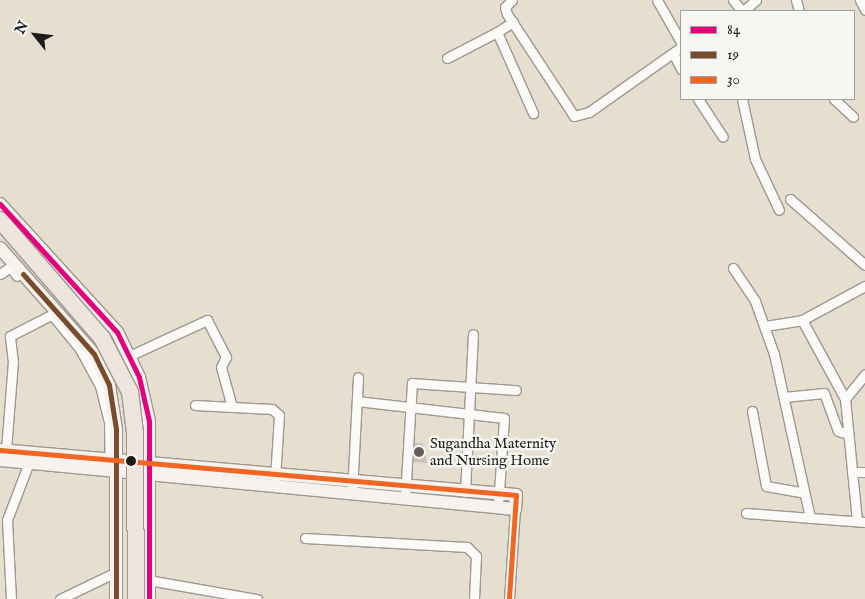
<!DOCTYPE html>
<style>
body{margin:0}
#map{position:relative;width:865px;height:599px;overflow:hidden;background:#e6dece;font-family:"IM FELL English",serif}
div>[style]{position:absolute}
.building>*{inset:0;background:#cdbfbe}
.roads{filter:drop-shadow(1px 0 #9d988f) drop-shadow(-1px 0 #9d988f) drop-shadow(0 1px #9d988f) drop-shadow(0 -1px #9d988f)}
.street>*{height:9px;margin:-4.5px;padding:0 4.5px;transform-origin:4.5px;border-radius:4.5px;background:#fbfaf8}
.secondary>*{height:12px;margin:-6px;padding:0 6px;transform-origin:6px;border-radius:6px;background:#f6f2ed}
.bridges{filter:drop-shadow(1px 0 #9d988f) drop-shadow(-1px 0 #9d988f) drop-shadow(0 1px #9d988f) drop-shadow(0 -1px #9d988f)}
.highway-bridge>*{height:16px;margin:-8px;padding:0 8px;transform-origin:8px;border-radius:8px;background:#eee5dd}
.bus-1>*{height:5px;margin:-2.5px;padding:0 2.5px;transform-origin:2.5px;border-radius:2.5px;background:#e5007d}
.bus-2>*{height:5px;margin:-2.5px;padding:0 2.5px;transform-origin:2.5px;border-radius:2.5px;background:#7a4b2a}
.bus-3>*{height:5px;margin:-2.5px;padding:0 2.5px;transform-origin:2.5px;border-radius:2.5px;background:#f26522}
.dots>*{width:14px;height:14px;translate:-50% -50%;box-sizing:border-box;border:2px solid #f6f6f2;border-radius:50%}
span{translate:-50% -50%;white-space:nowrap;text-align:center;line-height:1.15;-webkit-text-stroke:5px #f6f6f2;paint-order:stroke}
.poi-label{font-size:15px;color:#1c1c1c}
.left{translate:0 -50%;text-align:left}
.legend{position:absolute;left:680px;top:10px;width:175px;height:90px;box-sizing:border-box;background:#f6f6f2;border:1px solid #9f9f9c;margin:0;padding:6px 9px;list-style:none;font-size:15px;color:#1c1c1c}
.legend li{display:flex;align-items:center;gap:10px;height:25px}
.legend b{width:25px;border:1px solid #9f9f9c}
.north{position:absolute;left:10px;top:10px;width:50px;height:50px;-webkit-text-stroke:4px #f6f6f2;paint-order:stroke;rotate:299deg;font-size:14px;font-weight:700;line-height:20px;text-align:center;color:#1c1c1c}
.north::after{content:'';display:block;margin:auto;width:18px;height:22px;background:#1c1c1c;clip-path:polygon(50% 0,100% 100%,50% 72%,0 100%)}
</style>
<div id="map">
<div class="building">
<div style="clip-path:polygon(415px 443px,423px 443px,427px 463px,413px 462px)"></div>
</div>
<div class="roads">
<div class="street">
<div style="left:512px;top:0;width:10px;rotate:135deg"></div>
<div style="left:505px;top:7px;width:7px;rotate:74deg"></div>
<div style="left:507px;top:14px;width:122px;rotate:56.7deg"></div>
<div style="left:574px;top:116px;width:16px;rotate:-15deg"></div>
<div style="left:589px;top:112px;width:113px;rotate:-35.2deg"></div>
<div style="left:657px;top:0;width:48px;rotate:60.3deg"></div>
<div style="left:733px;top:0;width:14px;rotate:51deg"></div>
<div style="left:796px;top:0;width:11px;rotate:75deg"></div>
<div style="left:860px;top:0;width:11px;rotate:63deg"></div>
<div style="left:743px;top:11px;width:17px;rotate:-40deg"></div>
<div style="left:513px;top:22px;width:19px;rotate:148deg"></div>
<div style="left:497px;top:32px;width:89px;rotate:66deg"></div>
<div style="left:674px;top:55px;width:16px;rotate:63deg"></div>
<div style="left:447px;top:58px;width:56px;rotate:-27.5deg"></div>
<div style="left:698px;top:99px;width:45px;rotate:56.7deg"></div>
<div style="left:742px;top:99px;width:61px;rotate:77.8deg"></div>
<div style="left:755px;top:159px;width:56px;rotate:64.8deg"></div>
<div style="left:834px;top:99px;width:26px;rotate:43deg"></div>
<div style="left:790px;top:199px;width:100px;rotate:41.3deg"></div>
<div style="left:733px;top:268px;width:40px;rotate:56deg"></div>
<div style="left:755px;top:301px;width:56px;rotate:70.3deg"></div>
<div style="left:774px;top:354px;width:168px;rotate:77.6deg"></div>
<div style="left:0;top:274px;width:12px;rotate:-35deg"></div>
<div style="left:10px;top:267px;width:11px;rotate:52deg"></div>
<div style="left:52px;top:315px;width:44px;rotate:50.5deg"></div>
<div style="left:80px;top:349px;width:42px;rotate:61.6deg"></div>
<div style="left:100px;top:386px;width:36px;rotate:76deg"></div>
<div style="left:109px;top:421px;width:39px;rotate:89deg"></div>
<div style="left:802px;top:320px;width:90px;rotate:61.4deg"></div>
<div style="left:765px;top:326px;width:37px;rotate:-9deg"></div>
<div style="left:802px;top:320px;width:72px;rotate:-28.4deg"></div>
<div style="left:131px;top:355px;width:84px;rotate:-24.7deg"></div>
<div style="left:207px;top:320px;width:42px;rotate:62.8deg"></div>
<div style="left:226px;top:357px;width:11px;rotate:117deg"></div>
<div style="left:221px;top:367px;width:41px;rotate:74.6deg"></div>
<div style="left:232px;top:407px;width:40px;rotate:2.9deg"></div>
<div style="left:272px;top:409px;width:9px;rotate:41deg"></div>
<div style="left:279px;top:415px;width:63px;rotate:93.6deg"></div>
<div style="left:784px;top:397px;width:40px;rotate:-5.7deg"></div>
<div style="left:824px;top:393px;width:40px;rotate:69.8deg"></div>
<div style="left:838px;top:431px;width:10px;rotate:17deg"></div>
<div style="left:357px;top:401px;width:148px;rotate:6.6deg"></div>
<div style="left:504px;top:418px;width:89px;rotate:93.9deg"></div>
<div style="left:195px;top:405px;width:37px;rotate:3deg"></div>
<div style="left:752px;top:411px;width:76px;rotate:79.4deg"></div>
<div style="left:766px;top:486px;width:39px;rotate:10deg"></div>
<div style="left:6px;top:450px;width:88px;rotate:-85.5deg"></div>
<div style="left:13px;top:362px;width:26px;rotate:-97deg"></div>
<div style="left:10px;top:336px;width:46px;rotate:-27.1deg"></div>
<div style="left:852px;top:472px;width:13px"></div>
<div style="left:352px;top:492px;width:115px;rotate:-87deg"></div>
<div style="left:465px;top:492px;width:158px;rotate:-87.1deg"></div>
<div style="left:405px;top:497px;width:114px;rotate:-86.5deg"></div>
<div style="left:412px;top:383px;width:104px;rotate:3.9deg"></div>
<div style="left:746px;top:513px;width:119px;rotate:4.3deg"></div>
<div style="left:857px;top:521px;width:123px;rotate:-95.6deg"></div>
<div style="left:845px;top:399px;width:32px;rotate:-51deg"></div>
<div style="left:305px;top:538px;width:162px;rotate:3.2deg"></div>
<div style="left:467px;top:547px;width:13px;rotate:45deg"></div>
<div style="left:476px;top:556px;width:43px;rotate:92.7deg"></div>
<div style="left:148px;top:580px;width:111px;rotate:9.9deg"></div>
<div style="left:11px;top:599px;width:79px;rotate:-92.9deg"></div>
<div style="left:7px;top:520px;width:62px;rotate:-69.2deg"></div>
<div style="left:60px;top:599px;width:60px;rotate:-25.7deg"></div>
<div style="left:509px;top:599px;width:90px;rotate:-86.2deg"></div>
</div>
<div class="secondary">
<div style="left:0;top:204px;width:173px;rotate:47.6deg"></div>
<div style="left:117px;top:332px;width:50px;rotate:63.9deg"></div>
<div style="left:139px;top:377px;width:45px;rotate:77.2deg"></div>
<div style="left:149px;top:421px;width:178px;rotate:90deg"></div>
<div style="left:0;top:248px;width:142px;rotate:48.4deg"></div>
<div style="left:94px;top:354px;width:34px;rotate:64deg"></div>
<div style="left:109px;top:385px;width:45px;rotate:81deg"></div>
<div style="left:116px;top:429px;width:170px;rotate:90deg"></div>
<div style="left:0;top:450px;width:518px;rotate:4.98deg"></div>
<div style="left:516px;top:495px;width:14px;rotate:94deg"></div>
<div style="left:515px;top:509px;width:517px;rotate:-174.56deg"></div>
</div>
</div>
<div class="bridges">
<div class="highway-bridge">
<div style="left:0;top:220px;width:156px;rotate:49.2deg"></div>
<div style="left:102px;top:338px;width:61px;rotate:62.6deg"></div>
<div style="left:130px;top:392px;width:41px;rotate:83deg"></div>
<div style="left:135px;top:433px;width:166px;rotate:89.7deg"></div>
</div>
</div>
<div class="bus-1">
<div style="left:0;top:204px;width:173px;rotate:47.6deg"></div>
<div style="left:117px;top:332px;width:50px;rotate:63.9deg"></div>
<div style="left:139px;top:377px;width:45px;rotate:77.2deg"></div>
<div style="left:149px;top:421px;width:178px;rotate:90deg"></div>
</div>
<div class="bus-2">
<div style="left:23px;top:274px;width:107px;rotate:48.4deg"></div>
<div style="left:94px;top:354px;width:34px;rotate:64deg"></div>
<div style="left:109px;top:385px;width:45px;rotate:81deg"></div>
<div style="left:116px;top:429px;width:170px;rotate:90deg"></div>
</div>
<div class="bus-3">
<div style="left:0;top:450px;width:518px;rotate:4.98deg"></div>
<div style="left:516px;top:495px;width:104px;rotate:93.9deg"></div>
</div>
<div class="dots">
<div style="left:419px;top:452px;background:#63605a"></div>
<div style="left:131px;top:461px;background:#1c1c1c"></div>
</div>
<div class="poi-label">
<span class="left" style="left:430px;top:452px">Sugandha Maternity<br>and Nursing Home</span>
</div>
<ul class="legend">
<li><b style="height:6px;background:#e5007d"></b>84</li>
<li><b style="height:6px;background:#7a4b2a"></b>19</li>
<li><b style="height:6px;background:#f26522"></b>30</li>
</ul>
<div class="north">N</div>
</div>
